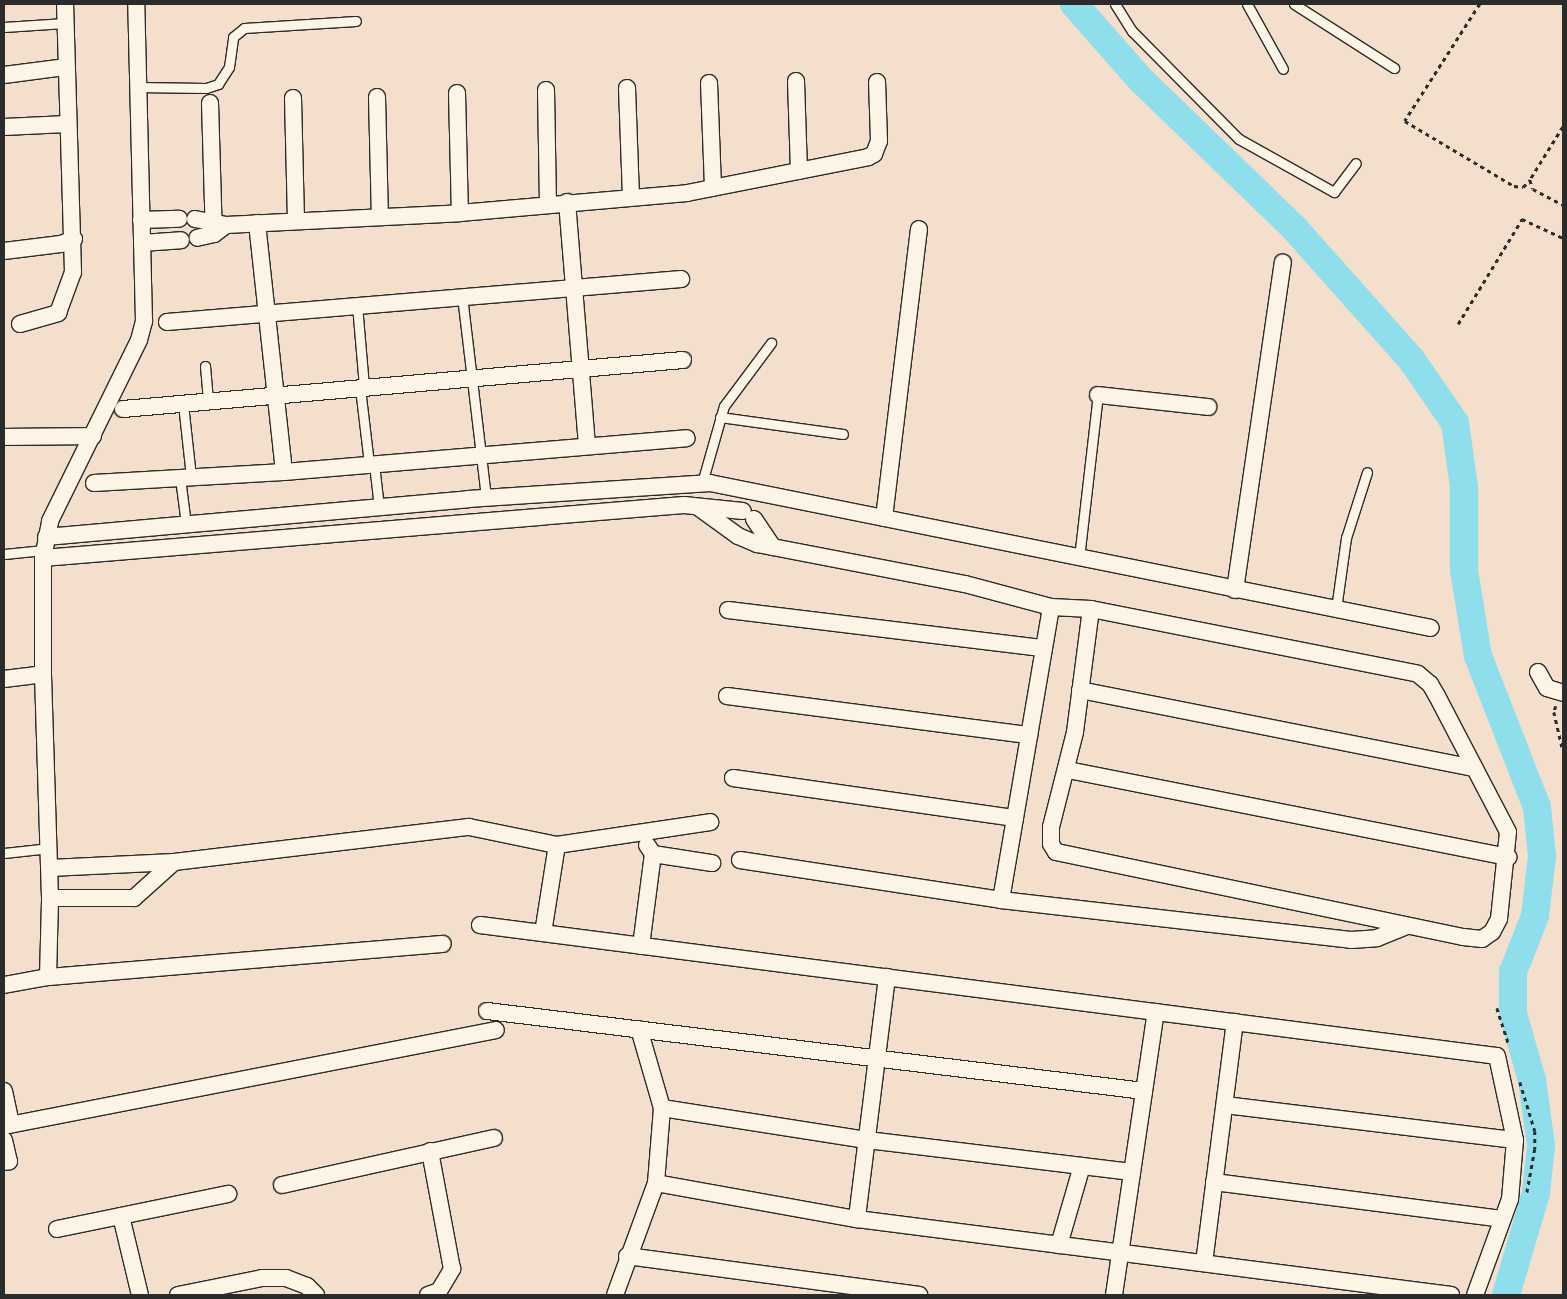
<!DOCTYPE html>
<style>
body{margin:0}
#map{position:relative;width:1567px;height:1299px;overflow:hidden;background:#f4dfcd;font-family:Mynerve,sans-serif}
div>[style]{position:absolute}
.river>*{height:28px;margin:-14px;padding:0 14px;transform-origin:14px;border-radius:14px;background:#8fdeeb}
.path>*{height:2.5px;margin-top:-1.25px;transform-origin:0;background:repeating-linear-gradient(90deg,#2b2b2b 0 4px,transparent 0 8px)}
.roads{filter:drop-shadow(1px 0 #2b2b2b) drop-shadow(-1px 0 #2b2b2b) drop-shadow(0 1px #2b2b2b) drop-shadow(0 -1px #2b2b2b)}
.lane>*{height:9px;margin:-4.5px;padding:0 4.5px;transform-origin:4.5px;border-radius:4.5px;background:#fcf5e5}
.street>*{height:16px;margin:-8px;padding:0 8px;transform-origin:8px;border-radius:8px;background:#fcf5e5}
span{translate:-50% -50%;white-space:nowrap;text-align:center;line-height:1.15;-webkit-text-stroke:4px #fcf5e5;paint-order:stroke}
.frame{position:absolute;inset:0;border:5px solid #2b2b2b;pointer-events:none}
</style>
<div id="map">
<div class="river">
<div style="left:1074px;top:4px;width:103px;rotate:48.6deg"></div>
<div style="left:1142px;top:81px;width:213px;rotate:44deg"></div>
<div style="left:1295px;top:229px;width:174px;rotate:48.3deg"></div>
<div style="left:1411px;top:359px;width:78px;rotate:55.5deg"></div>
<div style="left:1455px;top:423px;width:65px;rotate:82deg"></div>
<div style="left:1464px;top:487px;width:83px;rotate:90deg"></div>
<div style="left:1464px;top:570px;width:87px;rotate:80.8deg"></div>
<div style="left:1478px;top:656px;width:162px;rotate:68.7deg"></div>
<div style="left:1537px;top:807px;width:49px;rotate:84.2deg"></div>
<div style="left:1542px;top:856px;width:60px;rotate:96.7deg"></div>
<div style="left:1535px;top:916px;width:60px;rotate:111.4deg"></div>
<div style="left:1513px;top:972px;width:42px;rotate:90deg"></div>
<div style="left:1513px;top:1014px;width:69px;rotate:73.9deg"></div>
<div style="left:1532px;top:1080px;width:67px;rotate:82.2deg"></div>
<div style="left:1541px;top:1146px;width:47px;rotate:96.1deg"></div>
<div style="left:1536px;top:1193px;width:106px;rotate:106.4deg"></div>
</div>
<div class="path">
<div style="left:1480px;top:4px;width:139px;rotate:122.7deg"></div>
<div style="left:1405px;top:121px;width:127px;rotate:30.8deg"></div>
<div style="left:1514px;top:186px;width:9px;rotate:6deg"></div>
<div style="left:1523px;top:187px;width:10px;rotate:-45deg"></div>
<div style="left:1563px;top:127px;width:62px;rotate:121.9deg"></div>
<div style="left:1530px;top:180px;width:9px;rotate:72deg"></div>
<div style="left:1533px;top:189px;width:34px;rotate:28deg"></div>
<div style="left:1458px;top:324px;width:123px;rotate:-58.6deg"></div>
<div style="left:1522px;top:219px;width:45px;rotate:24.9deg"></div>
<div style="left:1556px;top:706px;width:6px;rotate:108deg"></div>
<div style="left:1554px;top:712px;width:40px;rotate:77deg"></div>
<div style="left:1497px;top:1008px;width:39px;rotate:72deg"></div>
<div style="left:1520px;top:1082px;width:51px;rotate:73deg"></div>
<div style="left:1535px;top:1131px;width:18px;rotate:90deg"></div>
<div style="left:1535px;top:1149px;width:45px;rotate:100.3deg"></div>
</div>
<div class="roads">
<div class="lane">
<div style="left:1115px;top:4px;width:32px;rotate:58deg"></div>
<div style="left:1132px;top:31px;width:152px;rotate:45.3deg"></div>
<div style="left:1239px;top:139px;width:109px;rotate:29.2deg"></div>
<div style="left:1334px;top:192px;width:36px;rotate:-53deg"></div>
<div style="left:1247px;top:4px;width:74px;rotate:61deg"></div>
<div style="left:1294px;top:4px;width:119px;rotate:32.6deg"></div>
<div style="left:4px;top:27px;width:61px;rotate:-3.8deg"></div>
<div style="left:136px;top:87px;width:70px;rotate:0.8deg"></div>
<div style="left:206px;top:88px;width:13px;rotate:-18deg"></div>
<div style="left:218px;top:84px;width:20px;rotate:-57deg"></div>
<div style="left:229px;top:67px;width:30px;rotate:-82deg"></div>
<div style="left:233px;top:37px;width:14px;rotate:-39deg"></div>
<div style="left:244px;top:28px;width:112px;rotate:-3.6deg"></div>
<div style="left:462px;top:296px;width:202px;rotate:83.2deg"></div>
<div style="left:357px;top:305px;width:82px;rotate:85.1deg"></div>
<div style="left:205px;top:366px;width:35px;rotate:85deg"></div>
<div style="left:360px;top:388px;width:77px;rotate:83.2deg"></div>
<div style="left:183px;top:404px;width:73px;rotate:83.7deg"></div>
<div style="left:720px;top:417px;width:124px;rotate:7.9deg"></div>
<div style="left:374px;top:464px;width:43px;rotate:83.4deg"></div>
<div style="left:180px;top:478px;width:46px;rotate:82.6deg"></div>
<div style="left:702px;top:483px;width:80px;rotate:-74.1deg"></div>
<div style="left:724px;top:406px;width:79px;rotate:-53.3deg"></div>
<div style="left:4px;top:554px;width:40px;rotate:-5.7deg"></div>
<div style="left:1079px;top:558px;width:164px;rotate:-83.4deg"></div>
<div style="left:1336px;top:609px;width:72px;rotate:-82deg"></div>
<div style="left:1346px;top:538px;width:69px;rotate:-72.3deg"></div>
<div style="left:4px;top:853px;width:46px;rotate:-6.2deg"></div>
</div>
<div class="street">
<div style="left:4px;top:75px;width:63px;rotate:-7.4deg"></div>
<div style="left:796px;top:81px;width:90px;rotate:88.1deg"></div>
<div style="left:709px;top:83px;width:105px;rotate:87.8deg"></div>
<div style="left:627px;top:88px;width:109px;rotate:87.9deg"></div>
<div style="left:546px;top:90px;width:114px;rotate:89deg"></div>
<div style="left:457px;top:93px;width:120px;rotate:88.6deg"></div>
<div style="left:377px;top:97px;width:120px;rotate:88.6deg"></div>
<div style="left:293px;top:98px;width:123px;rotate:88.6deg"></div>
<div style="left:210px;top:103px;width:131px;rotate:88.3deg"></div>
<div style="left:4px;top:127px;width:63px;rotate:-2.7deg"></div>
<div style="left:567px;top:202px;width:244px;rotate:85.3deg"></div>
<div style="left:195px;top:219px;width:32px;rotate:11deg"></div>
<div style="left:226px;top:225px;width:15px;rotate:143deg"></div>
<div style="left:214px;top:234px;width:17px;rotate:167deg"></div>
<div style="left:141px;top:220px;width:38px;rotate:-2deg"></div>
<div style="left:257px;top:223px;width:250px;rotate:83.8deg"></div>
<div style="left:226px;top:225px;width:234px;rotate:-2.9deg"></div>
<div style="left:460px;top:213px;width:228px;rotate:-5deg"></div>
<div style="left:687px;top:193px;width:185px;rotate:-11.2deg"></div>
<div style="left:868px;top:157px;width:7px;rotate:-27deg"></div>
<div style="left:874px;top:154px;width:14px;rotate:-69deg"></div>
<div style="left:879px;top:141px;width:59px;rotate:-91.9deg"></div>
<div style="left:142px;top:243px;width:39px;rotate:-4deg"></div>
<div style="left:4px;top:251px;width:57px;rotate:-7deg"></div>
<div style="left:61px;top:244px;width:14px;rotate:-21deg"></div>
<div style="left:167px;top:322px;width:516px;rotate:-4.78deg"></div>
<div style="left:20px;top:324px;width:40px;rotate:-16deg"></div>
<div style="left:58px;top:313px;width:44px;rotate:-69.9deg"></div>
<div style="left:73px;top:272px;width:268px;rotate:-91.7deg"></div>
<div style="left:1098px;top:395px;width:111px;rotate:6.2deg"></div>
<div style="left:123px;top:409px;width:562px;rotate:-5deg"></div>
<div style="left:4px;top:437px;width:89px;rotate:-0.6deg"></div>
<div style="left:94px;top:483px;width:190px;rotate:-3.3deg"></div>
<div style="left:284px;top:472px;width:404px;rotate:-4.8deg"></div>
<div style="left:698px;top:507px;width:49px;rotate:35.9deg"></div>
<div style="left:738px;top:536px;width:21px;rotate:23deg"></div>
<div style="left:757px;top:544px;width:212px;rotate:10.9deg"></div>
<div style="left:965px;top:584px;width:89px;rotate:15deg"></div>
<div style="left:1051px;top:607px;width:40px;rotate:2.9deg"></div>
<div style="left:1091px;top:609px;width:333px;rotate:11.2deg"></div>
<div style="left:1418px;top:674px;width:16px;rotate:40deg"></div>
<div style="left:1430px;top:684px;width:14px;rotate:60deg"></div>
<div style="left:1437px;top:696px;width:153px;rotate:62.4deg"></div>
<div style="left:1508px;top:832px;width:87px;rotate:95.9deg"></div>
<div style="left:1499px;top:919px;width:15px;rotate:118deg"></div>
<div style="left:1492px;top:932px;width:12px;rotate:145deg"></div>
<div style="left:1482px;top:939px;width:19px;rotate:-174deg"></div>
<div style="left:1463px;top:937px;width:416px;rotate:-168.2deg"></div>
<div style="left:1056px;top:852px;width:9px;rotate:-122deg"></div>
<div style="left:1051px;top:844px;width:17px;rotate:-90deg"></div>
<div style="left:1051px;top:827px;width:98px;rotate:-75.8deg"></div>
<div style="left:1075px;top:732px;width:124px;rotate:-82.6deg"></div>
<div style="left:884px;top:518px;width:291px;rotate:-83.1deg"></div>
<div style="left:754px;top:519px;width:34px;rotate:56deg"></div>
<div style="left:46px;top:537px;width:424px;rotate:-5.1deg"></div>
<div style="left:468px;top:499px;width:243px;rotate:-3.8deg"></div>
<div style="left:710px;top:483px;width:735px;rotate:11.37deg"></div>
<div style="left:43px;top:558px;width:643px;rotate:-4.73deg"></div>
<div style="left:684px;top:505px;width:59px;rotate:5.8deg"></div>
<div style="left:1235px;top:590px;width:331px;rotate:-81.7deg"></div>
<div style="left:728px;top:610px;width:318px;rotate:6.9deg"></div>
<div style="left:1538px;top:672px;width:18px;rotate:61deg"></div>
<div style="left:1547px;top:688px;width:17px;rotate:17deg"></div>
<div style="left:4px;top:679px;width:39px;rotate:-7deg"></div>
<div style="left:1080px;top:690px;width:402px;rotate:11.2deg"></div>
<div style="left:727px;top:696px;width:305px;rotate:7.4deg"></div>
<div style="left:1068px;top:770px;width:449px;rotate:11.2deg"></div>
<div style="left:733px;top:778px;width:285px;rotate:8.1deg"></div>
<div style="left:647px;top:845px;width:11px;rotate:56deg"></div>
<div style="left:653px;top:854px;width:60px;rotate:8.7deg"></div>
<div style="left:740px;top:860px;width:264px;rotate:8.7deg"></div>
<div style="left:1001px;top:900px;width:352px;rotate:6.5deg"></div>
<div style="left:1351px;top:940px;width:26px;rotate:-4deg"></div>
<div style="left:1377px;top:938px;width:32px;rotate:-22deg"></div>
<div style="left:174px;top:862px;width:297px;rotate:-6.8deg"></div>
<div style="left:469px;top:827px;width:90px;rotate:11.6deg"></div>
<div style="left:557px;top:845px;width:155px;rotate:-8.5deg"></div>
<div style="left:50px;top:868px;width:124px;rotate:-2.8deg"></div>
<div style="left:174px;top:862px;width:54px;rotate:138deg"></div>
<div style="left:134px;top:898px;width:84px;rotate:180deg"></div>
<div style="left:1001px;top:900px;width:297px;rotate:-80.3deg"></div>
<div style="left:480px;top:925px;width:1025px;rotate:7.34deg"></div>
<div style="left:1497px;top:1056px;width:86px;rotate:77.9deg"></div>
<div style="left:1515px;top:1140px;width:59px;rotate:94.8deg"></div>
<div style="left:1510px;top:1199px;width:102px;rotate:110deg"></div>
<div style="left:543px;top:933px;width:89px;rotate:-81deg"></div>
<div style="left:641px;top:946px;width:93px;rotate:-82.6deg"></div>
<div style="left:48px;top:977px;width:79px;rotate:-88.5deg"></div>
<div style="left:50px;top:898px;width:224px;rotate:-91.8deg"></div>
<div style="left:43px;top:674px;width:116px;rotate:-90deg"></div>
<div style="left:43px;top:558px;width:38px;rotate:-79deg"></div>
<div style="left:50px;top:521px;width:202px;rotate:-63.8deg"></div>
<div style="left:139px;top:340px;width:20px;rotate:-75deg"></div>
<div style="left:144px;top:321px;width:317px;rotate:-91.4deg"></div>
<div style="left:887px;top:977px;width:244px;rotate:97.1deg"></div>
<div style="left:857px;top:1219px;width:599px;rotate:7.29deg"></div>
<div style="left:4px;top:985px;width:45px;rotate:-10.3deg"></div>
<div style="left:48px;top:977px;width:396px;rotate:-4.8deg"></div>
<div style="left:487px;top:1011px;width:662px;rotate:6.94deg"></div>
<div style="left:4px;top:1091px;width:34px;rotate:78deg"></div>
<div style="left:1225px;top:1105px;width:292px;rotate:6.9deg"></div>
<div style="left:662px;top:1108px;width:207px;rotate:8.9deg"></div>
<div style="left:867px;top:1140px;width:267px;rotate:6.9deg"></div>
<div style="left:4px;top:1126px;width:501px;rotate:-11.04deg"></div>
<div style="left:4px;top:1140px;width:22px;rotate:77deg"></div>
<div style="left:9px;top:1161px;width:5px;rotate:169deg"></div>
<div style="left:1214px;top:1182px;width:290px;rotate:7.3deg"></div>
<div style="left:656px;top:1183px;width:204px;rotate:10.2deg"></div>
<div style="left:282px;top:1185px;width:217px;rotate:-12.5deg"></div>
<div style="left:121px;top:1216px;width:81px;rotate:76.5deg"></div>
<div style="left:57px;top:1229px;width:175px;rotate:-11.6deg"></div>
<div style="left:1059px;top:1245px;width:82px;rotate:-73.8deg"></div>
<div style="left:627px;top:1256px;width:295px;rotate:7.6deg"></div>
<div style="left:1204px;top:1263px;width:243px;rotate:-82.7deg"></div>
<div style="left:178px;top:1295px;width:86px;rotate:-11.4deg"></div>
<div style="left:262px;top:1278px;width:24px"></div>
<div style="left:286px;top:1278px;width:22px;rotate:21deg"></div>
<div style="left:307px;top:1286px;width:13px;rotate:45deg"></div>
<div style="left:428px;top:1295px;width:12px;rotate:-20deg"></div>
<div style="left:439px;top:1291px;width:26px;rotate:-59deg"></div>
<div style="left:452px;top:1269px;width:120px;rotate:-100.6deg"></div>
<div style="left:615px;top:1295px;width:119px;rotate:-69.9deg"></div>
<div style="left:656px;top:1183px;width:75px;rotate:-85.4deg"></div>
<div style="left:662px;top:1108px;width:82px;rotate:-106.2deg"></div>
<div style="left:1114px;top:1295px;width:286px;rotate:-81.6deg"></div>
</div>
</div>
<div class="frame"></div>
</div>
